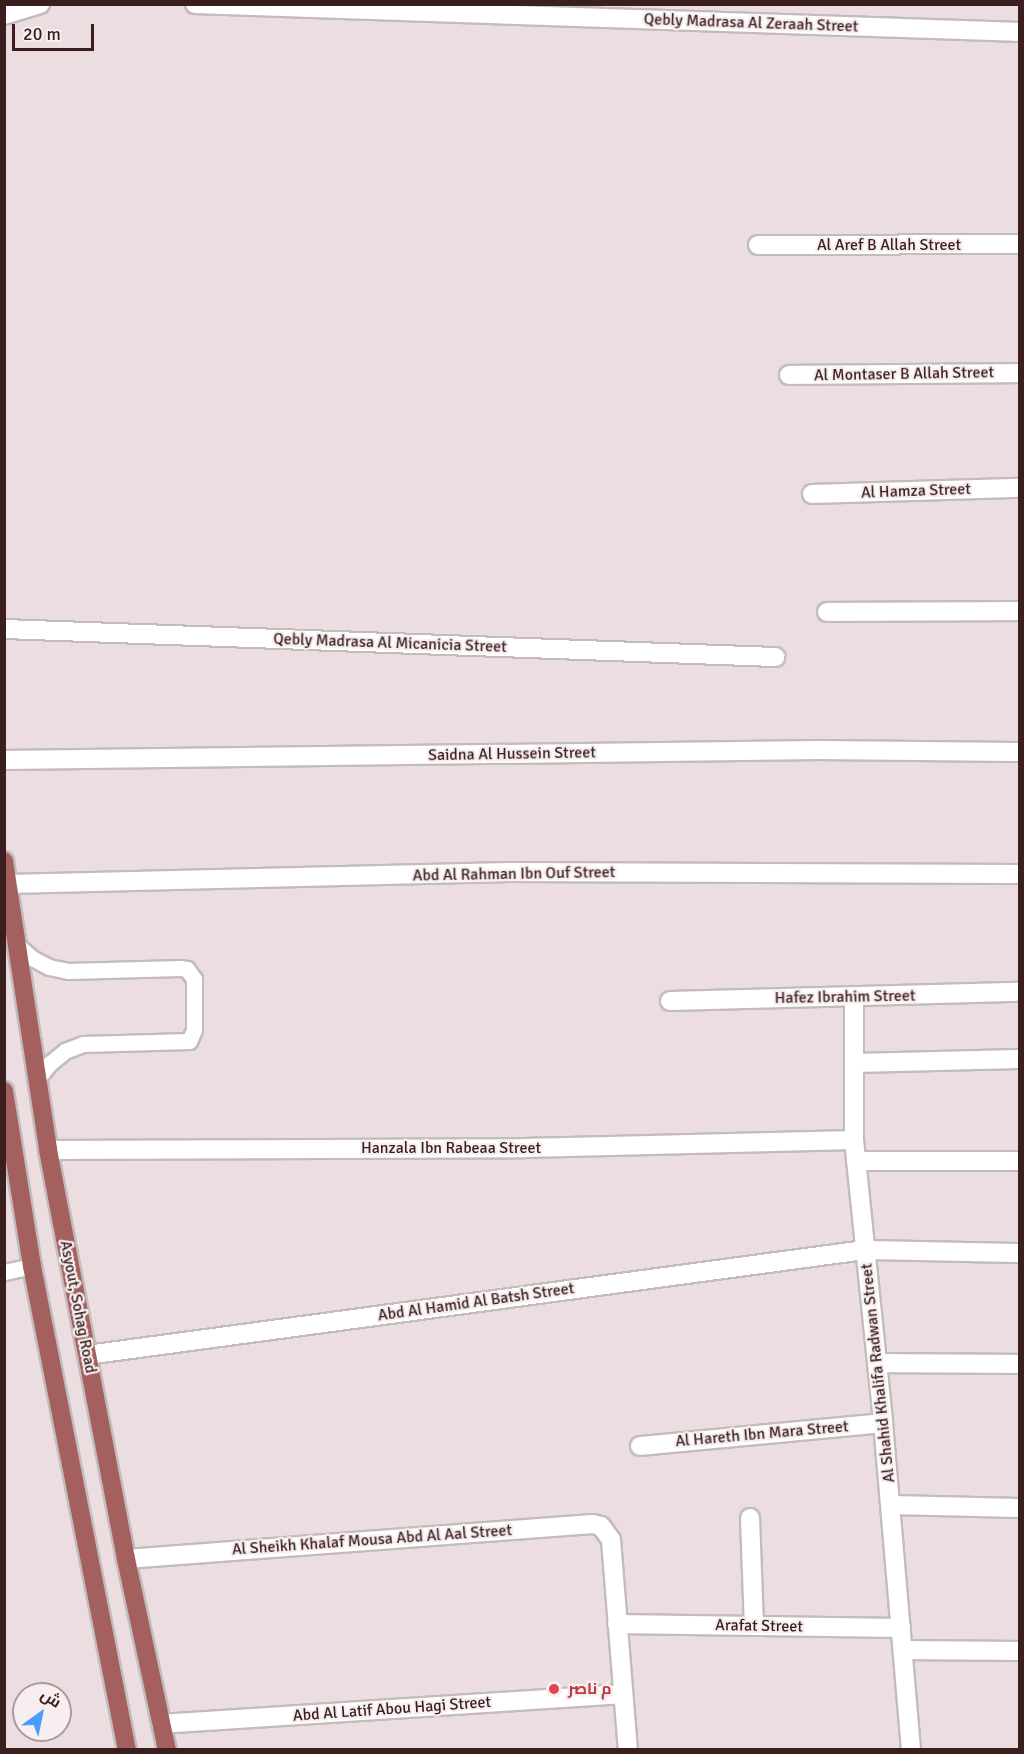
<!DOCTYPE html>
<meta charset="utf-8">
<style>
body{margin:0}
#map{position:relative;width:1024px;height:1754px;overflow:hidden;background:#ebdde0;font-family:Signika,Cairo,sans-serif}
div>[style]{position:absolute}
.roads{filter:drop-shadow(2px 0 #c4bcbc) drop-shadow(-2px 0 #c4bcbc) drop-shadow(0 2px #c4bcbc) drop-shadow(0 -2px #c4bcbc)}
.lane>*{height:15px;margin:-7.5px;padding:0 7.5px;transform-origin:7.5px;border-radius:7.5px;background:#fff}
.street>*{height:18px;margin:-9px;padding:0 9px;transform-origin:9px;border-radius:9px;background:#fff}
.primary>*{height:18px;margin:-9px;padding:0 9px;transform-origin:9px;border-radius:9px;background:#a4605e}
.dots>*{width:16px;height:16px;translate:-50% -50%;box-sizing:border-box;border:3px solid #f7eef0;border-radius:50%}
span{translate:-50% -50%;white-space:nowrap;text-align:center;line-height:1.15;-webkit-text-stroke:4.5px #f7eef0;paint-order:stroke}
.street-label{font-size:16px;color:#3b1e1e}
.health-label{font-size:16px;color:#be3a42;font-weight:700}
.left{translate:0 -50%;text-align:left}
.frame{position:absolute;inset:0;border:6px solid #3b1e1e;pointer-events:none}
.north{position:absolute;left:12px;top:1682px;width:60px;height:60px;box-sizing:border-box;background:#f7eef0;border:2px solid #ac9b9c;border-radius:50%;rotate:33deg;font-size:16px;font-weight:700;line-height:24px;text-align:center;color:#3b1e1e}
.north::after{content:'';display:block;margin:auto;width:21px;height:27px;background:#4a9dfc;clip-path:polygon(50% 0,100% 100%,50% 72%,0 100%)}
.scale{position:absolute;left:12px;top:24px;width:82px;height:27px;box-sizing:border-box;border:3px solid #3b1e1e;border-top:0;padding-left:8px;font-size:18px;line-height:21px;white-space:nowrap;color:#3b1e1e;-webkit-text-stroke:4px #f7eef0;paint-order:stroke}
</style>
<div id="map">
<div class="roads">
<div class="lane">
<div style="left:17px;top:945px;width:20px;rotate:41deg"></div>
<div style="left:32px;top:958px;width:19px;rotate:28deg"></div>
<div style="left:49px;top:967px;width:19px;rotate:12deg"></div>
<div style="left:68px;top:971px;width:112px;rotate:-1.5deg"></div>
<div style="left:180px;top:968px;width:7px;rotate:8deg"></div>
<div style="left:187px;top:969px;width:12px;rotate:55deg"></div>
<div style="left:194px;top:979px;width:51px;rotate:90deg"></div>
<div style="left:194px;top:1030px;width:12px;rotate:114deg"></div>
<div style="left:189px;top:1041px;width:106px;rotate:178.4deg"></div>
<div style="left:83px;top:1044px;width:19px;rotate:159deg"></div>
<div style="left:65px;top:1051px;width:19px;rotate:141deg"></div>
<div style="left:50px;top:1063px;width:19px;rotate:129deg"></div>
<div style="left:4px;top:1272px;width:29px;rotate:-12deg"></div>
</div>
<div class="street">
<div style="left:195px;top:4px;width:825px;rotate:1.94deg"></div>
<div style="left:4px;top:15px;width:38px;rotate:-17deg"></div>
<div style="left:758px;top:245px;width:262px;rotate:-0.2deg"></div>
<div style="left:789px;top:375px;width:231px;rotate:-0.5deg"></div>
<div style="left:812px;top:494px;width:208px;rotate:-1.7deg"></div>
<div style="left:827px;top:612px;width:193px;rotate:-0.3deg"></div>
<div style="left:4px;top:629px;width:772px;rotate:2.08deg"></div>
<div style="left:4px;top:760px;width:815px;rotate:-0.7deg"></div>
<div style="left:819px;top:750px;width:201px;rotate:0.6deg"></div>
<div style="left:8px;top:884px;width:501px;rotate:-1.37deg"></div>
<div style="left:509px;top:872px;width:511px;rotate:0.22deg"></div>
<div style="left:854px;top:997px;width:143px;rotate:90deg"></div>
<div style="left:854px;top:1140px;width:284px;rotate:84.1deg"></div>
<div style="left:883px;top:1423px;width:328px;rotate:85.1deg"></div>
<div style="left:670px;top:1001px;width:350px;rotate:-1.5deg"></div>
<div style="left:854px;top:1063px;width:166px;rotate:-1.4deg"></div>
<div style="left:48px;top:1150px;width:476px;rotate:-0.2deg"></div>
<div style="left:524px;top:1148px;width:330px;rotate:-1.4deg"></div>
<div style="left:856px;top:1161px;width:164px"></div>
<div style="left:87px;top:1355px;width:785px;rotate:-7.69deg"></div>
<div style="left:865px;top:1250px;width:155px;rotate:1.1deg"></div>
<div style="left:877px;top:1363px;width:143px;rotate:0.4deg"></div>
<div style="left:640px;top:1446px;width:244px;rotate:-5.4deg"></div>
<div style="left:891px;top:1505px;width:129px;rotate:1.3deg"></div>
<div style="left:750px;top:1518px;width:108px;rotate:87.9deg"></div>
<div style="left:126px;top:1559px;width:468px;rotate:-4.3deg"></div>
<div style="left:593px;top:1524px;width:8px;rotate:14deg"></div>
<div style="left:601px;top:1526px;width:17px;rotate:54deg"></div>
<div style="left:611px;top:1540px;width:211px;rotate:85.4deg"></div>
<div style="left:617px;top:1624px;width:284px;rotate:0.8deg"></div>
<div style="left:903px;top:1650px;width:117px;rotate:0.5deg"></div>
<div style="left:161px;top:1724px;width:463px;rotate:-3.7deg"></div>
</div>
<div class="primary">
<div style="left:4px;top:861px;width:292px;rotate:81.3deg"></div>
<div style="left:48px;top:1150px;width:416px;rotate:79.2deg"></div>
<div style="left:126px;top:1559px;width:195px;rotate:77.9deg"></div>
<div style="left:4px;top:1091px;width:177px;rotate:80.9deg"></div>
<div style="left:32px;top:1266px;width:493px;rotate:78.9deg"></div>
</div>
</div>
<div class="dots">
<div style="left:554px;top:1689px;background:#e0444e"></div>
</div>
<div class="street-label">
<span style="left:751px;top:23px;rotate:2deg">Qebly Madrasa Al Zeraah Street</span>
<span style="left:889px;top:245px">Al Aref B Allah Street</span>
<span style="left:904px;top:374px;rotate:-1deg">Al Montaser B Allah Street</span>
<span style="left:916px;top:491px;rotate:-2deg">Al Hamza Street</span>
<span style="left:390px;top:643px;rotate:2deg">Qebly Madrasa Al Micanicia Street</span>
<span style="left:512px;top:754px;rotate:-1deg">Saidna Al Hussein Street</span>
<span style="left:514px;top:874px;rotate:-1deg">Abd Al Rahman Ibn Ouf Street</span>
<span style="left:845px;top:997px;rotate:-1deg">Hafez Ibrahim Street</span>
<span style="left:451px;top:1148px">Hanzala Ibn Rabeaa Street</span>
<span style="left:476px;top:1302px;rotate:-8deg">Abd Al Hamid Al Batsh Street</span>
<span style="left:78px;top:1307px;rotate:79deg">Asyout, Sohag Road</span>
<span style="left:878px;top:1373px;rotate:-96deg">Al Shahid Khalifa Radwan Street</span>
<span style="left:762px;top:1434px;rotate:-5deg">Al Hareth Ibn Mara Street</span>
<span style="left:372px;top:1540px;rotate:-4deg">Al Sheikh Khalaf Mousa Abd Al Aal Street</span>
<span style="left:759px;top:1626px;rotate:1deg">Arafat Street</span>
<span style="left:392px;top:1709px;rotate:-4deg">Abd Al Latif Abou Hagi Street</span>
</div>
<div class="health-label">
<span class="left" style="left:568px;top:1689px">م ناصر</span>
</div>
<div class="frame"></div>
<div class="north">ش</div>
<div class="scale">20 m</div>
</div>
